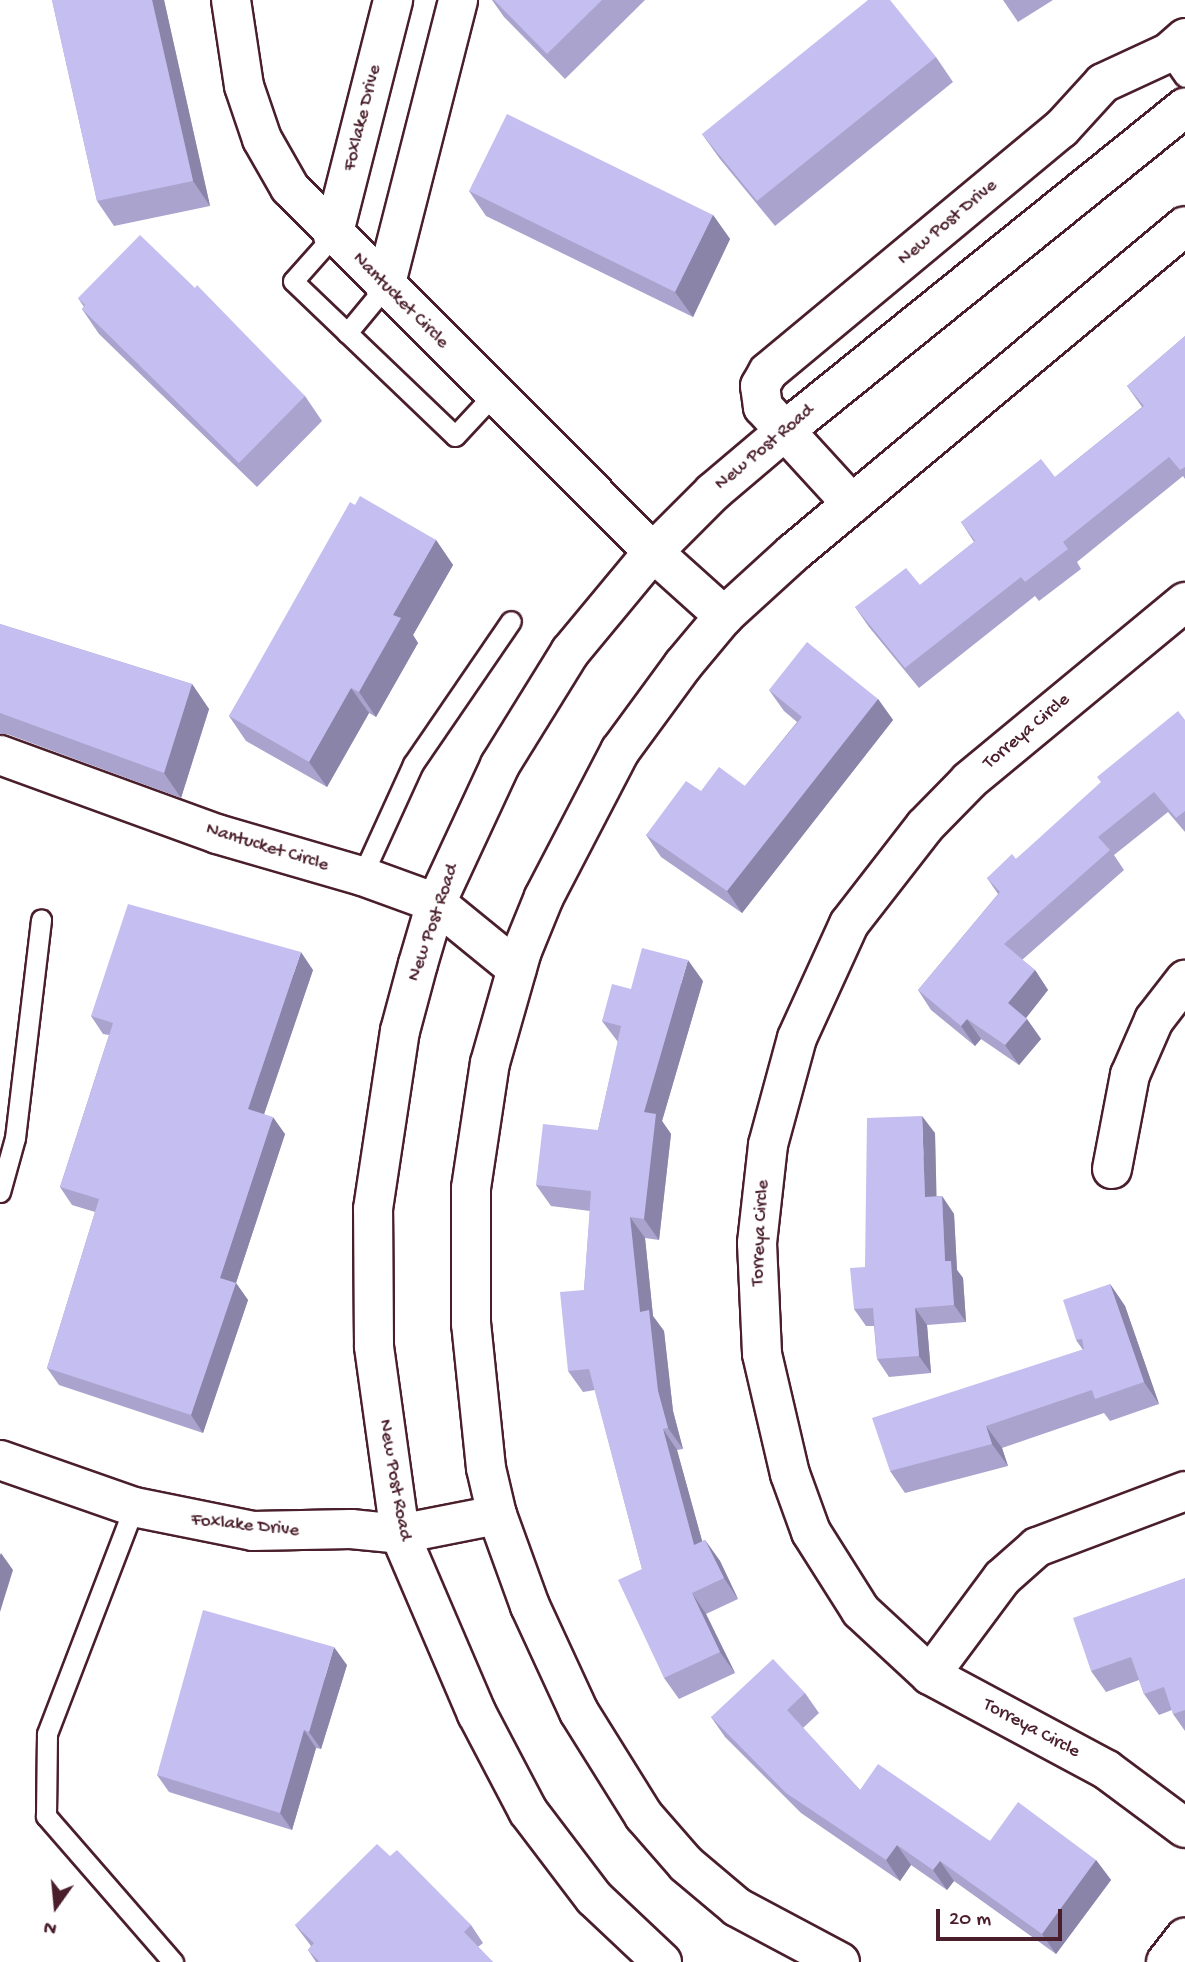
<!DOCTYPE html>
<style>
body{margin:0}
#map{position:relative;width:1185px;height:1962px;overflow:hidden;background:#fff;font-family:"Gochi Hand",sans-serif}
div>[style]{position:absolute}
.roads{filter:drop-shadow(2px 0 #4a1f2b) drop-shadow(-2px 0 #4a1f2b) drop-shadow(0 2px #4a1f2b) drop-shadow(0 -2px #4a1f2b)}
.lane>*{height:19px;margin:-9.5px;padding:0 9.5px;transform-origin:9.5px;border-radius:9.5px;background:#fff}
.street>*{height:38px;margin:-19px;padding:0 19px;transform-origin:19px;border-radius:19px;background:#fff}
.wall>*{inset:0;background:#a9a3ce}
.shaded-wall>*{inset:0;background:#8a85a8}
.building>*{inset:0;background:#c5bef0}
span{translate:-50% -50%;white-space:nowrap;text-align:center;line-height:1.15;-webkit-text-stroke:7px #fff;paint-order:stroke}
.street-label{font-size:19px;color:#4a1f2b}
.north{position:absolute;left:21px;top:1871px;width:70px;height:70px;-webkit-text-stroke:5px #fff;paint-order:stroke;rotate:195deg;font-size:19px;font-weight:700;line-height:28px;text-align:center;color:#4a1f2b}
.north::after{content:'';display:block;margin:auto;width:24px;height:32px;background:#4a1f2b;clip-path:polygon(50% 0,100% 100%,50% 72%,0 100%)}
.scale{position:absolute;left:936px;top:1909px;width:126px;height:32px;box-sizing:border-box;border:4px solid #4a1f2b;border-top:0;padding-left:9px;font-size:21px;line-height:24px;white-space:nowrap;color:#4a1f2b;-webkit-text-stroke:5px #fff;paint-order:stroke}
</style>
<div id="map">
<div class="roads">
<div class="lane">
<div style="left:1168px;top:53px;width:29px;rotate:55deg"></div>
<div style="left:333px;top:236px;width:60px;rotate:131.6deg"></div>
<div style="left:293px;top:281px;width:224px;rotate:43.7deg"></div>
<div style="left:455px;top:436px;width:57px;rotate:-47.1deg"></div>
<div style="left:347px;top:333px;width:60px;rotate:-50.4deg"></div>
<div style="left:362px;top:876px;width:123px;rotate:-65.5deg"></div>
<div style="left:413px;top:764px;width:173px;rotate:-55.6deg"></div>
<div style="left:0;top:1192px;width:56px;rotate:-74.5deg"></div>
<div style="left:15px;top:1138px;width:220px;rotate:-83.2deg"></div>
<div style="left:134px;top:1507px;width:243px;rotate:111deg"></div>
<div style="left:47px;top:1734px;width:82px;rotate:90.7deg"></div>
<div style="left:46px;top:1816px;width:194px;rotate:49deg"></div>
</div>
<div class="street">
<div style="left:231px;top:0;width:87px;rotate:81.4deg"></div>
<div style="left:244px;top:86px;width:56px;rotate:71.2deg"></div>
<div style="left:262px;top:139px;width:56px;rotate:60.3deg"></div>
<div style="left:290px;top:188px;width:514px;rotate:45.08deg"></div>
<div style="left:653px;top:552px;width:96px;rotate:42deg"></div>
<div style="left:333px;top:236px;width:244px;rotate:-75.7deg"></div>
<div style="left:385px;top:287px;width:296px;rotate:-75.7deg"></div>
<div style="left:852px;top:504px;width:132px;rotate:-132.5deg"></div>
<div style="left:763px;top:407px;width:21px;rotate:-98deg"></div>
<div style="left:760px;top:386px;width:16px;rotate:-60deg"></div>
<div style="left:768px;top:372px;width:381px;rotate:-39.7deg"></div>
<div style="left:1061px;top:129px;width:62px;rotate:-47.6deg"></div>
<div style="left:1103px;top:83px;width:72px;rotate:-24.8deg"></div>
<div style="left:1168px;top:53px;width:23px;rotate:-41deg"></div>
<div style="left:1185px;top:602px;width:281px;rotate:140.4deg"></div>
<div style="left:969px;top:781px;width:63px;rotate:134.4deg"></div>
<div style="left:925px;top:826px;width:124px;rotate:127.8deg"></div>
<div style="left:849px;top:924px;width:125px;rotate:114.5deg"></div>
<div style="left:797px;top:1038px;width:111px;rotate:105.2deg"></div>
<div style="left:768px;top:1145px;width:99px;rotate:96.4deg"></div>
<div style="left:757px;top:1243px;width:111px;rotate:87.4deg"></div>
<div style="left:762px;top:1354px;width:123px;rotate:76.9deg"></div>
<div style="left:790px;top:1474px;width:62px;rotate:70.1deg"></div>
<div style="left:811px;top:1532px;width:93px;rotate:57.7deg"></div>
<div style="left:861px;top:1611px;width:94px;rotate:42.8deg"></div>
<div style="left:930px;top:1675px;width:201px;rotate:28.2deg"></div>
<div style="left:1107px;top:1770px;width:97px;rotate:36.6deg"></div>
<div style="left:0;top:755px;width:231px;rotate:20deg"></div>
<div style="left:217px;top:834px;width:151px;rotate:16.2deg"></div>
<div style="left:362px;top:876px;width:79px;rotate:20deg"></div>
<div style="left:436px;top:903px;width:104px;rotate:39.2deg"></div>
<div style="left:1112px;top:1169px;width:96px;rotate:-79.2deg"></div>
<div style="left:1130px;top:1075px;width:60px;rotate:-66.4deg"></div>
<div style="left:1154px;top:1020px;width:51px;rotate:-52.2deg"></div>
<div style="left:0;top:1460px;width:142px;rotate:19.3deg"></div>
<div style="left:134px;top:1507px;width:121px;rotate:11.4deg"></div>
<div style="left:253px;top:1531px;width:98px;rotate:-1.2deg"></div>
<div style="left:351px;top:1529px;width:49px;rotate:5.8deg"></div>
<div style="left:400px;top:1534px;width:99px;rotate:-11.1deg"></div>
<div style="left:930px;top:1675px;width:121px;rotate:-53.4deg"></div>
<div style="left:1002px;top:1578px;width:47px;rotate:-41.5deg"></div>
<div style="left:1037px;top:1547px;width:158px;rotate:-20.7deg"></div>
<div style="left:662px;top:1962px;width:93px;rotate:-136.7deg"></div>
<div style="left:594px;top:1898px;width:109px;rotate:-127.2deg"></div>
<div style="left:528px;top:1811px;width:110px;rotate:-117.7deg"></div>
<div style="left:477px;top:1714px;width:196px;rotate:-113.2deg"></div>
<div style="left:400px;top:1534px;width:190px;rotate:-97.9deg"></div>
<div style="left:374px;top:1346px;width:137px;rotate:-90.4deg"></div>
<div style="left:373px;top:1209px;width:180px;rotate:-81.4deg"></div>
<div style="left:400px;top:1031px;width:69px;rotate:-75deg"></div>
<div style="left:418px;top:964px;width:64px;rotate:-73.6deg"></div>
<div style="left:436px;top:903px;width:152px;rotate:-65.1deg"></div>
<div style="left:500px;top:765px;width:133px;rotate:-58.2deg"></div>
<div style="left:570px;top:652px;width:130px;rotate:-50.3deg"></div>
<div style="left:653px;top:552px;width:85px;rotate:-45deg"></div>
<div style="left:713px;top:492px;width:113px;rotate:-40.3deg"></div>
<div style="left:799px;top:419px;width:496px;rotate:-38.9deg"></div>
<div style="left:840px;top:1962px;width:117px;rotate:-151.9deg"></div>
<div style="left:737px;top:1907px;width:67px;rotate:-139.9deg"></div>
<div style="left:686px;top:1864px;width:64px;rotate:-131.2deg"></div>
<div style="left:644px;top:1816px;width:123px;rotate:-122deg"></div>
<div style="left:579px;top:1712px;width:117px;rotate:-114.8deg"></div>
<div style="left:530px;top:1606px;width:97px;rotate:-109.9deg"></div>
<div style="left:497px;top:1515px;width:48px;rotate:-103.2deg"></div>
<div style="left:486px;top:1468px;width:145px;rotate:-95.9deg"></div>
<div style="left:471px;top:1324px;width:136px;rotate:-90deg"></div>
<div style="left:471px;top:1188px;width:126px;rotate:-81.4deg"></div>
<div style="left:490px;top:1063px;width:116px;rotate:-74.1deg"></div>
<div style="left:522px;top:951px;width:58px;rotate:-67.8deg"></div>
<div style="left:544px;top:897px;width:165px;rotate:-62.5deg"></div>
<div style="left:620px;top:751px;width:107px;rotate:-53.8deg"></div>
<div style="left:683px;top:665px;width:64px;rotate:-50.1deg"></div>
<div style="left:724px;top:616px;width:93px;rotate:-42.4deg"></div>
<div style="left:793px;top:553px;width:510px;rotate:-39.83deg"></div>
<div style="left:1166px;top:1962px;width:31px;rotate:-52deg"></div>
</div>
</div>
<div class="wall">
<div style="clip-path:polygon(52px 0,164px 0,210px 206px,114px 226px,97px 201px)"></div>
<div style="clip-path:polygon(492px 0,645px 0,565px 79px,504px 17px)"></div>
<div style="clip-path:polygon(1003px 0,1053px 0,1018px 22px)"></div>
<div style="clip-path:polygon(936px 57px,953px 82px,775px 226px,720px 159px,702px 134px)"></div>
<div style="clip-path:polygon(469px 191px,713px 215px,730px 239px,693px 317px,486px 216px)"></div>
<div style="clip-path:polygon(78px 298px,305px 396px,322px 421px,257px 487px,99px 334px,82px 309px,84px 307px)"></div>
<div style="clip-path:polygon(1185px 336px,1185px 479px,1183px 476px,1077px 562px,1081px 569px,1039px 601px,1035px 596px,919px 688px,869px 627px,855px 607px,920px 585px,974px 542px,961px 522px,1055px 477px,1142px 407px,1127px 386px)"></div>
<div style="clip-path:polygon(355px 505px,436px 540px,453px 565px,413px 635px,418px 643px,376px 717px,369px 713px,327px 787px,246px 741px,229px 716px)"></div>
<div style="clip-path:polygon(0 624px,192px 684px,209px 709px,181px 798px,7px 734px,0 734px)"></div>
<div style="clip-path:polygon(769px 690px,878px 699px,893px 720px,742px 913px,661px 857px,646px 835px,701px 791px,745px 786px,797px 722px,784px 711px)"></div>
<div style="clip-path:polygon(1185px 720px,1185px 832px,1168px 812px,1114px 855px,1124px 870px,1022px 960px,1035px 970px,1048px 990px,1026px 1018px,1041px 1039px,1019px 1065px,981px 1039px,975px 1046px,931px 1010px,918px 990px,998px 894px,987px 878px,1016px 859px)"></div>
<div style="clip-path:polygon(313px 970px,264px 1114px,285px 1134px,236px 1283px,248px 1300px,203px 1433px,59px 1385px,47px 1368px,95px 1212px,72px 1205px,60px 1187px,109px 1035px,103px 1034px,91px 1016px)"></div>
<div style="clip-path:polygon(703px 981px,662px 1121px,671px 1134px,659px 1240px,645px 1238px,653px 1316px,664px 1331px,673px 1411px,683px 1449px,677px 1450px,702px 1541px,705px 1540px,720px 1561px,738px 1599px,706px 1614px,735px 1673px,679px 1699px,664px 1678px,642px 1569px,595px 1390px,583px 1392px,568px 1371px,584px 1290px,590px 1211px,551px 1206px,536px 1185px,598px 1130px,618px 1042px,602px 1021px,631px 989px)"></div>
<div style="clip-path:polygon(935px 1133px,936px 1196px,942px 1196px,954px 1214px,957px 1270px,963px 1278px,966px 1322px,927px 1325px,931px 1373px,889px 1377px,877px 1359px,874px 1326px,866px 1326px,854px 1309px,865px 1267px)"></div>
<div style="clip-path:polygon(1110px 1284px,1125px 1306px,1159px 1404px,1110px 1421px,1104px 1413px,1002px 1448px,1008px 1466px,905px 1493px,890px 1471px,1083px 1350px,1076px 1340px)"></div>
<div style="clip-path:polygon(1185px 1578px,1185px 1731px,1173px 1714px,1172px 1710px,1159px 1715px,1144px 1694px,1139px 1680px,1106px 1692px,1091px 1671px)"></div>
<div style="clip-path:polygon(347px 1665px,321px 1749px,316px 1748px,292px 1830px,169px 1792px,157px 1775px)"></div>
<div style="clip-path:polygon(805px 1693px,819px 1713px,803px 1728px,860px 1790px,990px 1841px,1096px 1860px,1111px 1880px,1056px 1954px,954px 1881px,947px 1890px,911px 1865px,900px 1881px,801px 1813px,725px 1737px,711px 1717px)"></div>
<div style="clip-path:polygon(390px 1856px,471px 1925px,483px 1943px,478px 1947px,493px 1962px,316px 1962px,308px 1950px,311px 1946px,295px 1925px)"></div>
</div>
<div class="shaded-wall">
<div style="clip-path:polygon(152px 0,164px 0,210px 206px,193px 181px)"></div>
<div style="clip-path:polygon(713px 215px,730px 239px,693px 317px,675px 292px)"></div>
<div style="clip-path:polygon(436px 540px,453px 565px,413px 635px,418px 643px,376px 717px,359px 692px,393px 615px)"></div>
<div style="clip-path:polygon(192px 684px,209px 709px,181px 798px,164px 773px)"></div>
<div style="clip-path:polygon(351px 688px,369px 713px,327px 787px,309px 762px)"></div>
<div style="clip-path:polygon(878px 699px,893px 720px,742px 913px,727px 891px)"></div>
<div style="clip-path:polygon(301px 952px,313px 970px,260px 1126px,248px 1109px)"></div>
<div style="clip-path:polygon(688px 960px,703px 981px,662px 1121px,671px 1134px,659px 1240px,644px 1219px,644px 1112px)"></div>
<div style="clip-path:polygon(1035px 970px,1048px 990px,1022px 1023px,1008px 1003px)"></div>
<div style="clip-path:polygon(967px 1019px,981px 1039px,975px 1046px,961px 1026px)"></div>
<div style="clip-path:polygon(1027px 1019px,1041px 1039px,1019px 1065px,1005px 1045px)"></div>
<div style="clip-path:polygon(922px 1116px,935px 1133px,937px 1214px,925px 1197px)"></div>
<div style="clip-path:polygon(273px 1117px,285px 1134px,236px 1283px,248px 1300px,203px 1433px,191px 1415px,220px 1278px)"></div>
<div style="clip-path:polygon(942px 1196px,954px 1214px,957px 1270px,963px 1278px,966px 1322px,954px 1305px,945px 1261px)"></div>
<div style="clip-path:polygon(630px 1217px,645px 1238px,653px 1316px,664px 1331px,673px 1411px,683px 1449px,668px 1428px,658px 1391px,640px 1312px)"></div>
<div style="clip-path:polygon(1110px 1284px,1125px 1306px,1159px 1404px,1144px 1382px)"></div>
<div style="clip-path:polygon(915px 1308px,927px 1325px,931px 1373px,919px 1356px)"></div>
<div style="clip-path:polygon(986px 1426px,1002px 1448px,1008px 1466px,992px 1444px)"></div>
<div style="clip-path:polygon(663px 1429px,677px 1450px,709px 1566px,694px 1545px)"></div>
<div style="clip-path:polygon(705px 1540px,720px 1561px,738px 1599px,724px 1578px)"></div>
<div style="clip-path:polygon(1px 1553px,13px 1570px,0 1612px,0 1555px)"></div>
<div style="clip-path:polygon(692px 1593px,706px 1614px,735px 1673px,720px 1652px)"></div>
<div style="clip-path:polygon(334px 1647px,347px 1665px,321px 1749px,309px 1732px)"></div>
<div style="clip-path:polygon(304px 1730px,316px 1748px,292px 1830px,280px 1813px)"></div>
<div style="clip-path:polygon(897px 1845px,911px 1865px,900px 1881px,886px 1860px)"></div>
<div style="clip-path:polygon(1096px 1860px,1111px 1880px,1056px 1954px,1042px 1934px)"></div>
<div style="clip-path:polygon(940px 1861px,954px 1881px,947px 1890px,933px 1870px)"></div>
</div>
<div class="building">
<div style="clip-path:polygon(52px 0,152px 0,193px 181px,97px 201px)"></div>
<div style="clip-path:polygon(494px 0,602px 0,547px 54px)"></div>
<div style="clip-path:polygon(868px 0,890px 0,936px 57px,757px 201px,702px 134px)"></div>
<div style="clip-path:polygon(507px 114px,713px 215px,675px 292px,469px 191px)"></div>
<div style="clip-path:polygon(140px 235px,195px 288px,197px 285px,305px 396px,239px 463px,82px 309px,85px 305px,78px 298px)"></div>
<div style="clip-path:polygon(1185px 336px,1185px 467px,1180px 470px,1169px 457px,1063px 542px,1068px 549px,1025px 582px,1021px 577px,905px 668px,855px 607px,906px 568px,920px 585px,975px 541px,961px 522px,1041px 459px,1055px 477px,1144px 406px,1127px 386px)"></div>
<div style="clip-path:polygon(360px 496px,436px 540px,393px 615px,401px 618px,359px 692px,351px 688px,309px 762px,229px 716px,350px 502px,355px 505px)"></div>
<div style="clip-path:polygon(0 624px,192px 684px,164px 773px,0 713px)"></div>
<div style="clip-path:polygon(807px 642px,878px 699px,727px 891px,646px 835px,686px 781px,701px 791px,719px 767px,745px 786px,802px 717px,769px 690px)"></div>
<div style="clip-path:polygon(1178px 711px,1185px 720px,1185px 811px,1176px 818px,1154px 792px,1098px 837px,1110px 850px,1004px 944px,1035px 970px,1008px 1003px,1027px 1019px,1005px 1045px,967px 1019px,961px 1026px,918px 990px,1000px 892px,987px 878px,1012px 854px,1016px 859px,1101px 782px,1097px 777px)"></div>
<div style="clip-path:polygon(128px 904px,301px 952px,248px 1109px,273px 1117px,220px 1278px,236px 1283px,191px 1415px,47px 1368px,99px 1199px,60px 1187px,113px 1023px,91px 1016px)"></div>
<div style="clip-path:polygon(642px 948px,688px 960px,644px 1112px,656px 1114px,644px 1219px,630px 1217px,640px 1312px,649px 1310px,658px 1391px,668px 1428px,663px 1429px,694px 1545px,705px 1540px,724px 1578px,692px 1593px,720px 1652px,664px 1678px,618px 1580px,642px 1569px,589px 1369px,568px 1371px,560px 1292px,584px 1290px,591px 1191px,536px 1185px,543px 1124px,598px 1130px,621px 1026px,602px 1021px,612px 984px,631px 989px)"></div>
<div style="clip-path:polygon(922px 1116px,925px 1197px,942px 1196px,945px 1261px,951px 1261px,954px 1305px,915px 1308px,919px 1356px,877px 1359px,873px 1308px,854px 1309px,850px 1268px,865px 1267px,867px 1118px)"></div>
<div style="clip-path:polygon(1110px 1284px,1144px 1382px,1095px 1399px,1092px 1390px,986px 1426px,992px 1444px,890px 1471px,872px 1418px,1084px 1349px,1082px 1339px,1076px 1340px,1063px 1300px)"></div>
<div style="clip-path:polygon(1185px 1578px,1185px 1710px,1173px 1714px,1164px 1687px,1144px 1694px,1131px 1657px,1091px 1671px,1073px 1618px)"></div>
<div style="clip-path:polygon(203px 1610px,334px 1647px,309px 1732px,304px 1730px,280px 1813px,157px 1775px)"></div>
<div style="clip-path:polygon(773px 1659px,805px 1693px,787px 1710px,860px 1790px,878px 1764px,990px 1841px,1018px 1802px,1096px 1860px,1042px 1934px,940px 1861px,933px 1870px,897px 1845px,886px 1860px,786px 1793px,711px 1717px)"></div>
<div style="clip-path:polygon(377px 1844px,390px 1856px,397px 1850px,471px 1925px,464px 1932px,493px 1962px,320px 1962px,308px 1950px,314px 1943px,295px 1925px)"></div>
</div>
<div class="street-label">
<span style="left:363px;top:118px;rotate:-76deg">Foxlake Drive</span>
<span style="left:948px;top:223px;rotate:-40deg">New Post Drive</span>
<span style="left:400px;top:301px;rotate:45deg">Nantucket Circle</span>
<span style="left:765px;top:448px;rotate:-40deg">New Post Road</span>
<span style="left:1027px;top:732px;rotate:-40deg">Torreya Circle</span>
<span style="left:267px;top:848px;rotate:17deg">Nantucket Circle</span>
<span style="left:434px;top:923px;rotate:-71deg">New Post Road</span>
<span style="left:761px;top:1233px;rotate:-87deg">Torreya Circle</span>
<span style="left:394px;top:1480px;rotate:80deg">New Post Road</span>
<span style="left:245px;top:1526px;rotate:6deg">Foxlake Drive</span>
<span style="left:1031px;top:1729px;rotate:28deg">Torreya Circle</span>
</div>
<div class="north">N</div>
<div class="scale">20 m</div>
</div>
